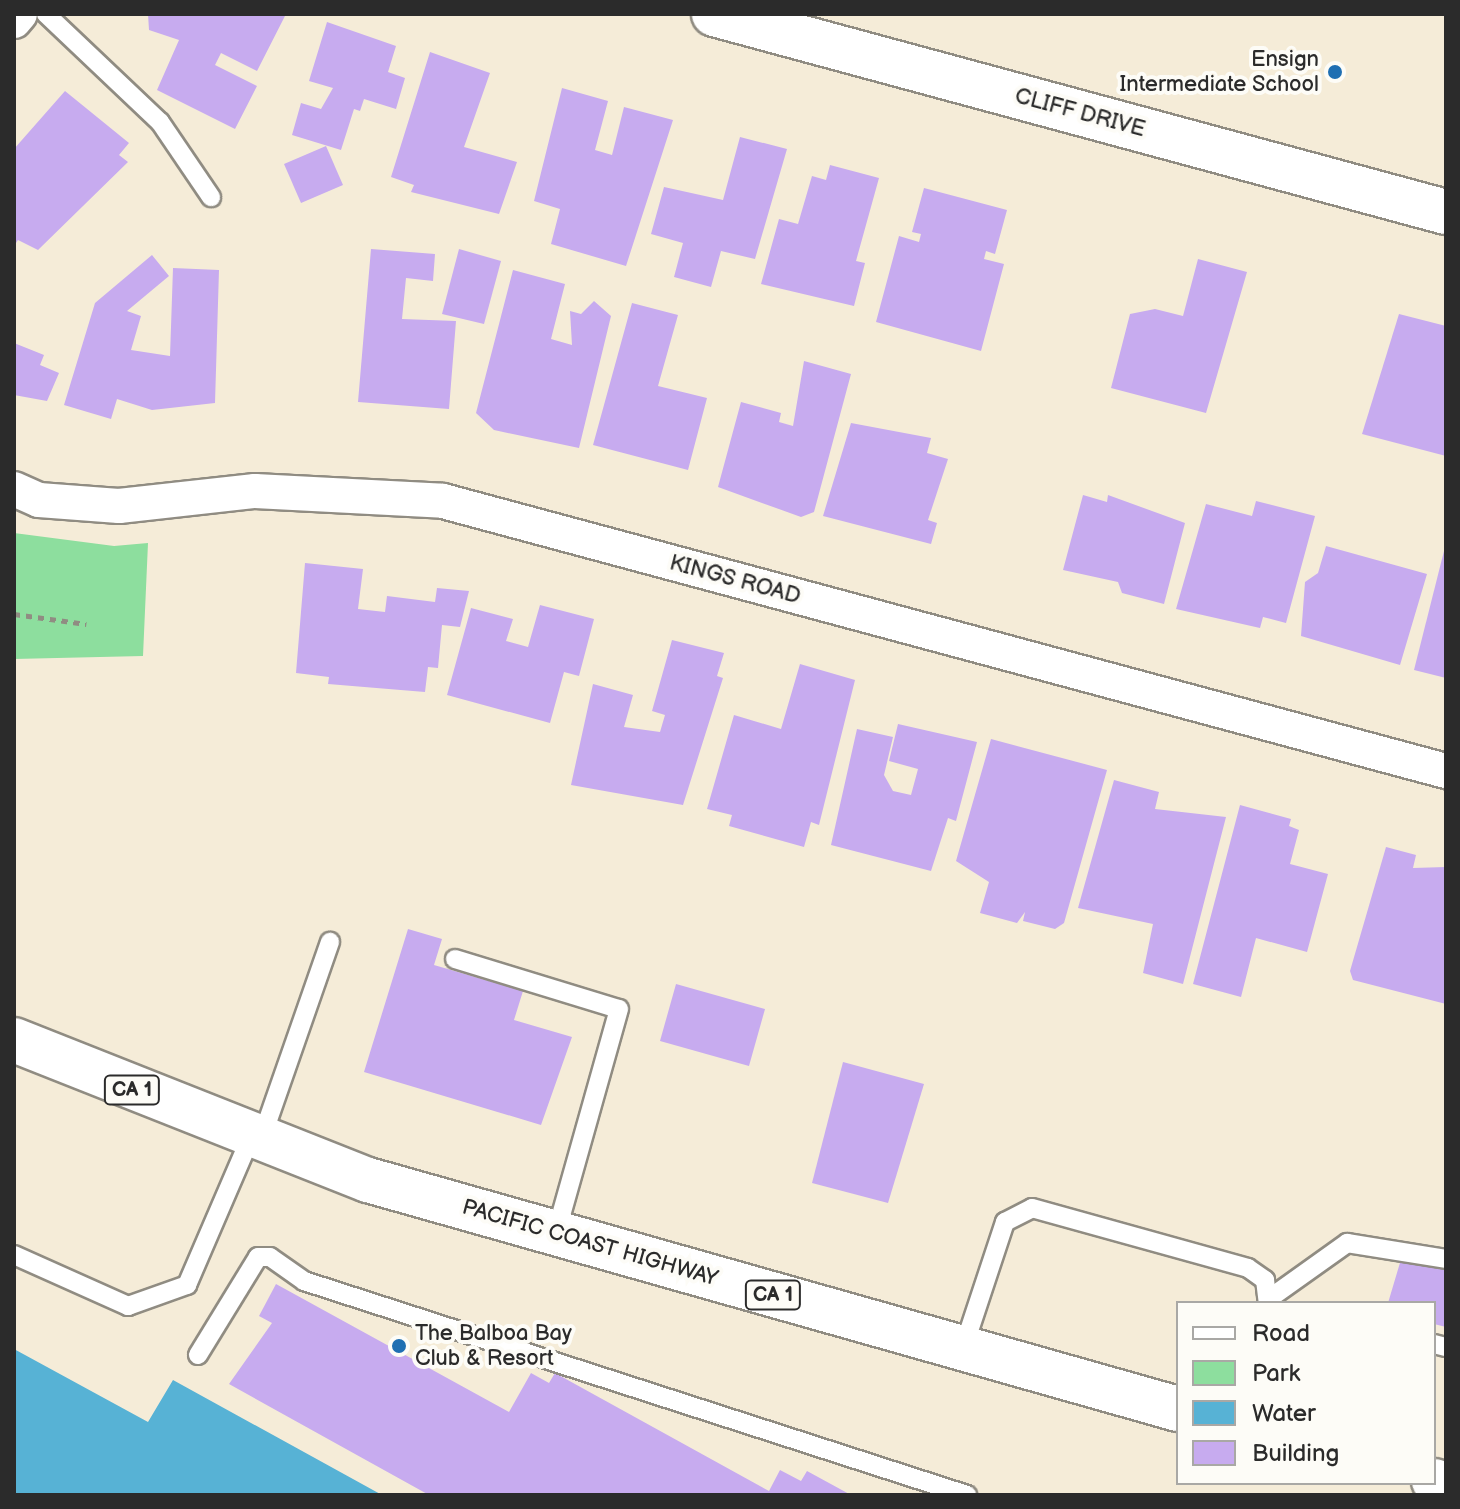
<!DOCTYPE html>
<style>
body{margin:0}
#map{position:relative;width:1460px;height:1509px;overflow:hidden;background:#f5ecd8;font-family:"Balsamiq Sans",sans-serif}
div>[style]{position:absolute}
.green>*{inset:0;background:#8dde9e}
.water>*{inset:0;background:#57b2d5}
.building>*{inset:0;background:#c7abef}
.path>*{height:5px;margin-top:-2.5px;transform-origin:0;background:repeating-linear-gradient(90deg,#908c82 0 6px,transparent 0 12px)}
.roads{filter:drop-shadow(2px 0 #908c82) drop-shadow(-2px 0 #908c82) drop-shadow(0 2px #908c82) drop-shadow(0 -2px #908c82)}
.lane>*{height:18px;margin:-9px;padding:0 9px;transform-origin:9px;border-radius:9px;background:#fff}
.street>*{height:34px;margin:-17px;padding:0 17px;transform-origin:17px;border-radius:17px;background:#fff}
.secondary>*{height:44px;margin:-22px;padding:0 22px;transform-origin:22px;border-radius:22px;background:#fff}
.highway>*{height:44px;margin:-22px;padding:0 22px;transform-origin:22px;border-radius:22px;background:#fff}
.dots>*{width:22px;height:22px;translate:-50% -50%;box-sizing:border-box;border:4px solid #fdfcf7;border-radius:50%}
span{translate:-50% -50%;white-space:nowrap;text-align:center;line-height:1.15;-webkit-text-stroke:8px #fdfcf7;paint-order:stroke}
.shield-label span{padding:2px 6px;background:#fdfcf7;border:2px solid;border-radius:6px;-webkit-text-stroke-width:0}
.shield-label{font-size:20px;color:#2b2b2b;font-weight:700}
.poi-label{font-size:22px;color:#2b2b2b}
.right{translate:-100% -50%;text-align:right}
.left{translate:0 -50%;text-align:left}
.street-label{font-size:22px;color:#2b2b2b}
.frame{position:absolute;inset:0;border:16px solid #2b2b2b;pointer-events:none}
.legend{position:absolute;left:1176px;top:1301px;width:260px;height:184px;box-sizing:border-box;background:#fdfcf7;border:2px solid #a9a8a5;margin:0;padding:10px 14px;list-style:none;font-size:24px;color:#2b2b2b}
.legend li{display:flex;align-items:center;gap:16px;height:40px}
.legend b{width:40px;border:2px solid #a9a8a5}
</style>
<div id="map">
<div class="green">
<div style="clip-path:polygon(14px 533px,114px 546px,148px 543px,143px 656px,14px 659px)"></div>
</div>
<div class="water">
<div style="clip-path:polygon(14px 1349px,148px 1422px,173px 1380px,382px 1495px,14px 1495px)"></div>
</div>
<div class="building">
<div style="clip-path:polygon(148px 14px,286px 14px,257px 71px,221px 53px,215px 65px,257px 86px,235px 129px,157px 90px,179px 40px,149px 30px)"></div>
<div style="clip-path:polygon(327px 22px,396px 46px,388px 72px,405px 78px,396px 109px,364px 99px,360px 111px,354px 109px,341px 150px,292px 135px,301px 103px,321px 109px,333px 88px,309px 81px)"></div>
<div style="clip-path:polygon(430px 52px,490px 73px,464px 147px,517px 162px,499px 214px,411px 192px,414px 185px,391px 177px)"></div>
<div style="clip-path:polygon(562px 88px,608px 101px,595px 150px,612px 155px,624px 107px,673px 120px,626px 266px,551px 244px,560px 209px,534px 201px)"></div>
<div style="clip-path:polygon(65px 91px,129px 143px,119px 155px,128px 162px,38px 250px,18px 240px,14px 246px,14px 149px)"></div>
<div style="clip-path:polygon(740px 137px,787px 149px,755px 259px,721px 251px,711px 287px,674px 277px,683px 243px,651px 234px,664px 187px,723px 200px)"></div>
<div style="clip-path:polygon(326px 146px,343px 185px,301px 203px,284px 164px)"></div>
<div style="clip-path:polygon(830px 165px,879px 178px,856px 261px,865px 263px,854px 306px,761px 284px,779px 219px,798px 224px,812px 176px,826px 180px)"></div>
<div style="clip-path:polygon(924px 188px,1007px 210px,995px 254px,986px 251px,984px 259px,1004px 264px,981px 351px,876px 322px,899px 236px,919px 242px,921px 234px,912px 232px)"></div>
<div style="clip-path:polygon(371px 249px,435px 254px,433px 281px,406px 278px,402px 319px,456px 321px,449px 409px,358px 402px)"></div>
<div style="clip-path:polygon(459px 249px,501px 261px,484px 324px,442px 314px)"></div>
<div style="clip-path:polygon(152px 255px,169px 276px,127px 311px,141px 316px,131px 350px,170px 356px,173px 268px,219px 270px,215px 403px,152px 410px,117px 399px,111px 419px,64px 405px,95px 303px)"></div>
<div style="clip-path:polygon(1198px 259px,1247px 272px,1206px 413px,1111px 388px,1130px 314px,1155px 309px,1183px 316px)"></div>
<div style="clip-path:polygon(513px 270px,565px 284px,551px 339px,572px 345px,570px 311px,581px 314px,594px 301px,611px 316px,579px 448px,494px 430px,476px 413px)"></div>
<div style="clip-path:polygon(632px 303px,678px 315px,658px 386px,707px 398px,688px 470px,593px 445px)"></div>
<div style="clip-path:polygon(1399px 314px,1446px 326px,1446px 456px,1362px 434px)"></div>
<div style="clip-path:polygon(14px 343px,44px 355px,40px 365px,59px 373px,47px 401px,14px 395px)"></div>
<div style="clip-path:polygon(804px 361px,851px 374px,814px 512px,801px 517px,718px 487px,741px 402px,781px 413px,779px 422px,793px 426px)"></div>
<div style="clip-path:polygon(851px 423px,931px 438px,927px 453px,948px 459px,928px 520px,937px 523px,931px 544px,823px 516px)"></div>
<div style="clip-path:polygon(1083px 495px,1107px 502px,1108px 495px,1185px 523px,1164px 604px,1122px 593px,1118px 582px,1063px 570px)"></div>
<div style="clip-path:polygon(1256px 501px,1315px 516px,1286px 623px,1263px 617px,1260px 628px,1176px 609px,1206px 504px,1252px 516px)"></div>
<div style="clip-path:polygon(1446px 543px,1446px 678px,1414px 670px)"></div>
<div style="clip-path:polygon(1326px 546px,1427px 574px,1400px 665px,1301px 636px,1305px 582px,1318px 573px)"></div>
<div style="clip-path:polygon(305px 563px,363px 569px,358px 609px,385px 612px,387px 596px,435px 602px,437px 588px,469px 591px,460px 627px,442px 625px,438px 668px,428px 667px,425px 692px,328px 684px,329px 677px,296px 673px)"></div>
<div style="clip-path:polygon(540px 605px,594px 619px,579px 676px,564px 672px,550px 723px,447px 695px,471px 608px,513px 619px,506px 641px,528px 647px)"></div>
<div style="clip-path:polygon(672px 640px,724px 653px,717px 676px,723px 678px,683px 805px,571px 785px,593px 684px,633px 695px,624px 727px,660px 732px,665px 715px,652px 711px)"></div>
<div style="clip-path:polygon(800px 664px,855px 680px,819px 825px,811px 822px,804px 847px,729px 826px,732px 815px,707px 809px,734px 715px,781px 729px)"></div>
<div style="clip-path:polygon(898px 724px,977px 742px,956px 821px,948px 818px,931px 871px,831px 845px,857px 729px,893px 737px,884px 775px,893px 791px,911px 795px,918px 769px,889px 761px)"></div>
<div style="clip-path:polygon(991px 739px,1107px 770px,1064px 923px,1055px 929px,1023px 921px,1025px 912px,1017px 923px,980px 913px,989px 882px,956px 861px)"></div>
<div style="clip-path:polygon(1114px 780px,1159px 792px,1155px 809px,1226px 817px,1183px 984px,1143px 973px,1153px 924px,1078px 908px)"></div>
<div style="clip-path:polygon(1240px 805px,1291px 819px,1289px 826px,1299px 830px,1290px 864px,1328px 874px,1307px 952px,1256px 938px,1241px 997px,1193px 984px)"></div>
<div style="clip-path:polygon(1386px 847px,1416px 855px,1413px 868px,1446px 867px,1446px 1004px,1353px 980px,1350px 971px)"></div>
<div style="clip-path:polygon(408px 929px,442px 939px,434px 965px,523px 991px,514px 1020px,572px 1037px,541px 1125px,364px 1072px)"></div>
<div style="clip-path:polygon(676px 984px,765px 1009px,749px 1066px,660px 1041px)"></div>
<div style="clip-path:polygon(843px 1062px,924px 1084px,888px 1203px,812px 1183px)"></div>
<div style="clip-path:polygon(1402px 1256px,1446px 1268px,1446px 1327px,1434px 1324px,1434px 1303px,1388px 1303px)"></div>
<div style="clip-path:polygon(276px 1284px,509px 1412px,531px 1373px,549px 1383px,555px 1373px,769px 1491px,780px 1470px,801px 1481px,807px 1471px,851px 1495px,429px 1495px,229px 1384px,272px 1323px,259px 1316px)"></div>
</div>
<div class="path">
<div style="left:14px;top:614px;width:73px;rotate:7.9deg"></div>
</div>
<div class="roads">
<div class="lane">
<div style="left:46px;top:14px;width:157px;rotate:43.5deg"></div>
<div style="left:160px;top:122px;width:91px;rotate:55.8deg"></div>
<div style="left:455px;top:959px;width:171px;rotate:17deg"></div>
<div style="left:619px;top:1009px;width:233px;rotate:105.7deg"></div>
<div style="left:261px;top:1140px;width:210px;rotate:-70.8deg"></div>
<div style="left:14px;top:1255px;width:125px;rotate:24.1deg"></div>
<div style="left:128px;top:1306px;width:63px;rotate:-19.6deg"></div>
<div style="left:187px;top:1285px;width:159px;rotate:-66.7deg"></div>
<div style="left:1270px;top:1298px;width:95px;rotate:-35.5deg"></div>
<div style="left:1347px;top:1243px;width:100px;rotate:9.2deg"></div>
<div style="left:1434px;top:1344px;width:12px;rotate:14deg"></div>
<div style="left:963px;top:1349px;width:134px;rotate:-71.7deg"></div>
<div style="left:1005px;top:1222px;width:30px;rotate:-27deg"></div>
<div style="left:1032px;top:1208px;width:224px;rotate:15.5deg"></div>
<div style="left:1248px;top:1268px;width:21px;rotate:35deg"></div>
<div style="left:1265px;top:1280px;width:23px;rotate:83deg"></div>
<div style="left:198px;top:1355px;width:115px;rotate:-58.5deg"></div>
<div style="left:258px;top:1257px;width:12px"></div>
<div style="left:270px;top:1257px;width:42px;rotate:35.2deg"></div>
<div style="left:304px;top:1281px;width:697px;rotate:17.89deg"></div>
</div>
<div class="street">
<div style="left:14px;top:21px;width:9px;rotate:-49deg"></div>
<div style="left:14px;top:489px;width:27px;rotate:24deg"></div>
<div style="left:39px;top:500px;width:80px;rotate:4.3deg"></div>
<div style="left:119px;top:506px;width:137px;rotate:-6.3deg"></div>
<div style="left:255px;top:491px;width:188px;rotate:3deg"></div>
<div style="left:443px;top:501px;width:1039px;rotate:15.07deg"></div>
</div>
<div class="secondary">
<div style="left:714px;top:14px;width:758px;rotate:15.14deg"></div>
</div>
<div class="highway">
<div style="left:14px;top:1040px;width:381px;rotate:21.6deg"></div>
<div style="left:368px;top:1180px;width:842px;rotate:15.79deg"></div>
<div style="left:1434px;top:1481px;width:13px;rotate:18deg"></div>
</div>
</div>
<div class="dots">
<div style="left:1335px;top:72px;background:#1f6fb2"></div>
<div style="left:399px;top:1346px;background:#1f6fb2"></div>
</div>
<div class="shield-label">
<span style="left:132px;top:1090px">CA 1</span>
<span style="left:773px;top:1295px">CA 1</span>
</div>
<div class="poi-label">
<span class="right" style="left:1319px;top:72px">Ensign<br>Intermediate School</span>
<span class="left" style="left:415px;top:1346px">The Balboa Bay<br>Club &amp; Resort</span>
</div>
<div class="street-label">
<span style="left:1080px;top:113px;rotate:15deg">CLIFF DRIVE</span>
<span style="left:735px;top:580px;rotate:15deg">KINGS ROAD</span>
<span style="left:590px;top:1243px;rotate:16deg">PACIFIC COAST HIGHWAY</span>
</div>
<div class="frame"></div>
<ul class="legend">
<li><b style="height:10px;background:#fff"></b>Road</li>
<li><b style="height:22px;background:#8dde9e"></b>Park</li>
<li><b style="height:22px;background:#57b2d5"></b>Water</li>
<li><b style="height:22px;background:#c7abef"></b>Building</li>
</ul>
</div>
